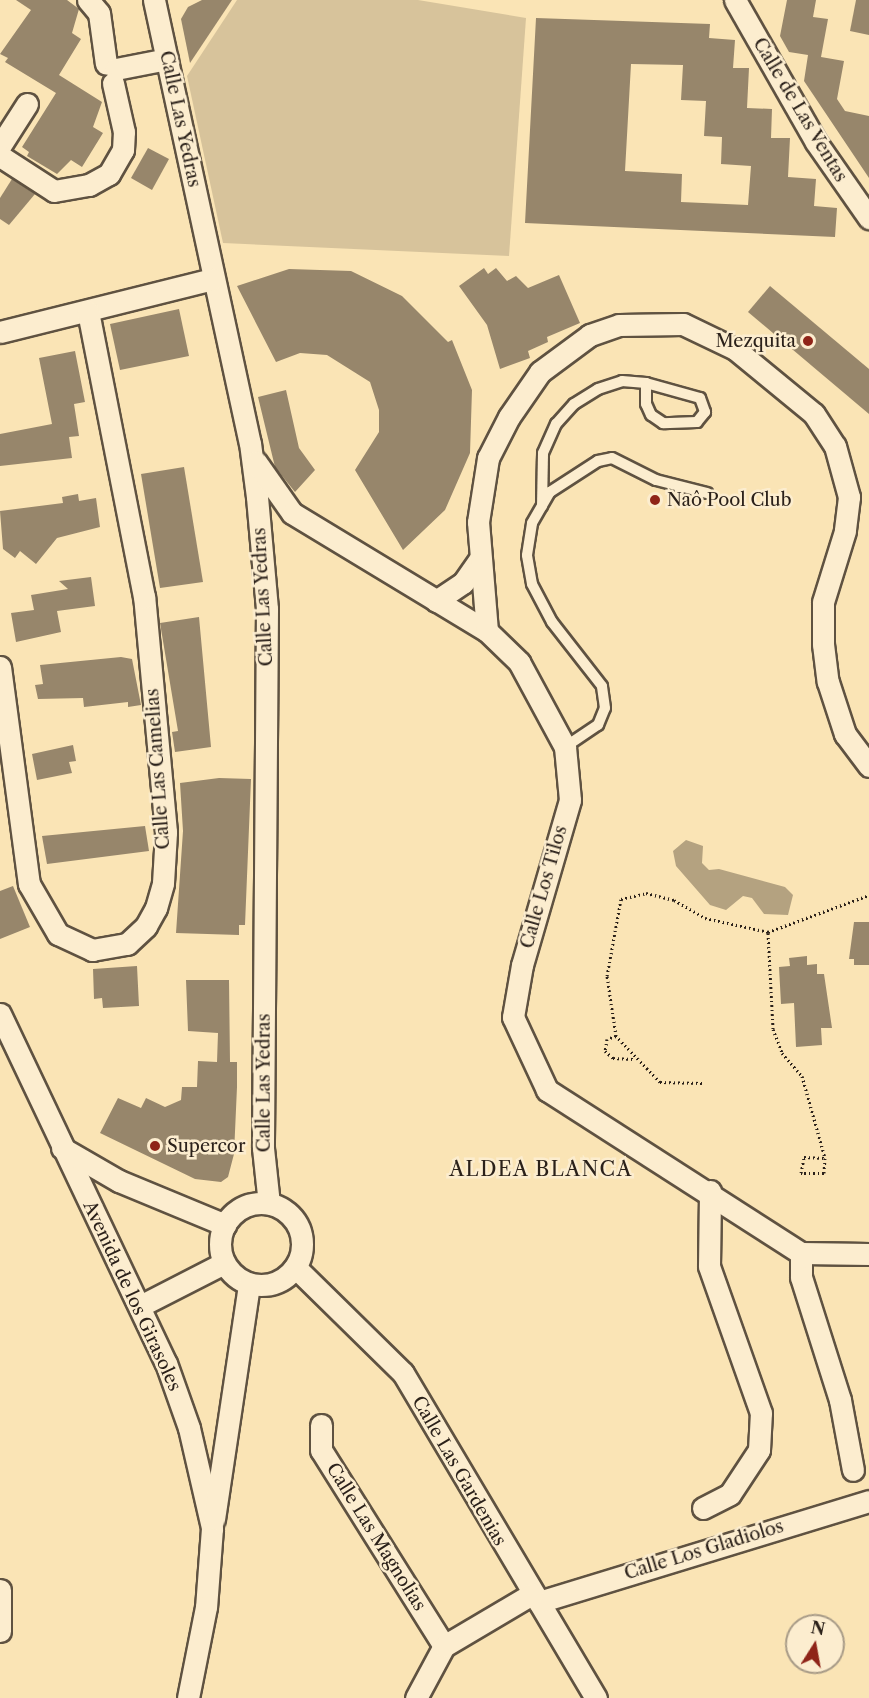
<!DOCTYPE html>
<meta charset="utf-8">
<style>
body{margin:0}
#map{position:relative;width:869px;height:1698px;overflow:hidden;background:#fae4b5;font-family:"Libre Caslon Text",serif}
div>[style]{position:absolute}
.green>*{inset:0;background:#d7c39b}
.water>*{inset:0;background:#b4a280}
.building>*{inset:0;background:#97866b}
.path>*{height:3px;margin-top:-1.5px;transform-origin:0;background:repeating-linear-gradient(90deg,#2b211a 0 1.5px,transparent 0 4.5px)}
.roads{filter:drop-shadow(2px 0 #5f5241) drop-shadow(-2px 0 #5f5241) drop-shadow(0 2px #5f5241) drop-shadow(0 -2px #5f5241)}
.service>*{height:10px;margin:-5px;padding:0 5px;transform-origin:5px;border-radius:5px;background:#fcedcf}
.minor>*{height:21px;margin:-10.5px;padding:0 10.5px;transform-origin:10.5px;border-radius:10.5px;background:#fcedcf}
.minor>.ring{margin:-10.5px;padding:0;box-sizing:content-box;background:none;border:21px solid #fcedcf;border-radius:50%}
.dots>*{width:16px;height:16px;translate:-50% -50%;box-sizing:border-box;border:3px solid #fcedcf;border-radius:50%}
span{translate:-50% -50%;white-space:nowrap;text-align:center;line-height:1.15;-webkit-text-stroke:5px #fcedcf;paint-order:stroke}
.street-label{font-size:18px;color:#2b211a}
.poi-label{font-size:18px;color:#2b211a}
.right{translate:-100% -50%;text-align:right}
.left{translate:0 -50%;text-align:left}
.neighbourhood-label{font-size:20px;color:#2b211a;letter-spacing:1.5px}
.north{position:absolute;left:785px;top:1614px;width:60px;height:60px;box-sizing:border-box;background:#fcedcf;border:2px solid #a89b87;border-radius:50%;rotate:11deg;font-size:16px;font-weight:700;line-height:24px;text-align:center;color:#2b211a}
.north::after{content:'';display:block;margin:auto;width:21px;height:27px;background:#8f2418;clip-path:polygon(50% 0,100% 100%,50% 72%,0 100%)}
</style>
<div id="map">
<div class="green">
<div style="clip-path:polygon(237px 0,418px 0,526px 18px,509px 256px,223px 243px,187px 76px)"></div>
</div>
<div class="water">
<div style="clip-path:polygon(686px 840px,703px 846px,702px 863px,709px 870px,719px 869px,785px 887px,793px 895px,788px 915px,764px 914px,752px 898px,743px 896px,726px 910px,710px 905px,676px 866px,673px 851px)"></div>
</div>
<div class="building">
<div style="clip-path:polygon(16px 0,67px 0,79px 9px,72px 33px,81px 39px,59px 75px,102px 102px,93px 127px,103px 133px,82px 167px,71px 160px,57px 174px,27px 156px,29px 152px,22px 147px,56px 93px,5px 62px,8px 58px,0 54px,31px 10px)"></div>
<div style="clip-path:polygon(202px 0,232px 0,190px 63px,181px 19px,188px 7px)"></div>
<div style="clip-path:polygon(787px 0,816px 0,813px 17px,828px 19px,821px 57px,844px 61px,837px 99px,845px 111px,869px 116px,869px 178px,804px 81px,808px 55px,789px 52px,780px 36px)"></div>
<div style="clip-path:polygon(856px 0,869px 0,869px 35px,850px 31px)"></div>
<div style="clip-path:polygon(evenodd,536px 18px,710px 24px,709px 38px,735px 40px,733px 68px,749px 68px,747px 108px,772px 109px,771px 138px,790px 138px,788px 177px,816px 179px,814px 206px,837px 208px,835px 237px,525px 223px,536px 18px,631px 64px,683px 65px,681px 100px,706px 101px,704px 136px,722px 137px,721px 164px,751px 166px,748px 205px,681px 202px,682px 174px,625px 171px,631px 64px)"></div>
<div style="clip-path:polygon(148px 148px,169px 159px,152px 190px,131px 178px)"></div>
<div style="clip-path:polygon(12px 179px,35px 194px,9px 225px,0 219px,0 198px)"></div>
<div style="clip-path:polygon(484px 268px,488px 274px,496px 268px,507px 281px,516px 276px,528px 288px,559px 275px,580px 323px,547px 337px,548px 342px,528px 351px,530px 358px,500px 369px,487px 325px,459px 286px)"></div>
<div style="clip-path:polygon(289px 269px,351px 271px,402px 296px,448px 342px,452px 340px,472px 390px,470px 453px,445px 510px,403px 550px,355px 470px,379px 432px,379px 410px,370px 382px,327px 355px,300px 353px,276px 362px,237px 286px)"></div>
<div style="clip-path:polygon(770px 286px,869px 369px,869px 414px,748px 312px)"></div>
<div style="clip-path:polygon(179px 309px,189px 356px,120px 370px,110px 324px)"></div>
<div style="clip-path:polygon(75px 351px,85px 402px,74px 404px,79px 436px,69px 437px,72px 458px,0 466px,0 434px,52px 424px,39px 358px)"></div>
<div style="clip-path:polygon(286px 390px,299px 448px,315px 470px,295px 492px,275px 467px,258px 397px)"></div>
<div style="clip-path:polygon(184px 467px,203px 582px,160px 588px,141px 474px)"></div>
<div style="clip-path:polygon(78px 494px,79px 501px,96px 498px,100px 527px,57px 538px,36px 564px,20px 551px,15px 558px,3px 549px,0 511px,63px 503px,62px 497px)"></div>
<div style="clip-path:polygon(91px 577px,95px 606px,57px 611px,61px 632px,16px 642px,11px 613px,34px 610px,31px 595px,68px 589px,59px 581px)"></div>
<div style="clip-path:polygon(199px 617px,211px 747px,175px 752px,172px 732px,178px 731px,160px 623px)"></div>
<div style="clip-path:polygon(121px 657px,132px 659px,141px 705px,128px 707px,128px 702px,84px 707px,83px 698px,38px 699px,35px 685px,43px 684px,40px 665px)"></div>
<div style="clip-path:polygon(73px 745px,76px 761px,69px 762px,72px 773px,37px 780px,32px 754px)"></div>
<div style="clip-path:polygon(219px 778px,251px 779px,245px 925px,239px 925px,239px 935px,176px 933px,183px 831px,180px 783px)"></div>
<div style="clip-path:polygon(145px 826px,149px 851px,47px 864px,42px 836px)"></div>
<div style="clip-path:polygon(13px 886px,30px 927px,0 939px,0 891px)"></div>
<div style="clip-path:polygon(854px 922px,869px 922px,869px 965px,854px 965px,854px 959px,849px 959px)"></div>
<div style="clip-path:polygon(807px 956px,807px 965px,817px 964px,817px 974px,824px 974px,832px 1028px,821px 1028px,822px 1045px,796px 1047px,794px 1003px,781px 1004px,779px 967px,790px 966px,789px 958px)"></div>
<div style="clip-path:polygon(137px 966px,139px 1006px,103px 1008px,102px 998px,94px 999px,93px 969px)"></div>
<div style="clip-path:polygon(186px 980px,229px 980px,230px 1062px,237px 1062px,237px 1087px,234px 1154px,228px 1177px,221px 1182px,195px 1179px,100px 1133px,118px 1098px,141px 1108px,146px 1098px,165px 1107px,181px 1100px,182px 1087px,197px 1087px,198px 1061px,217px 1062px,218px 1033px,188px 1031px)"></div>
</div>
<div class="path">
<div style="left:768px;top:933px;width:96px;rotate:87deg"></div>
<div style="left:773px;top:1029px;width:26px;rotate:69deg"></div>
<div style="left:782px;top:1053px;width:30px;rotate:49deg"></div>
<div style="left:802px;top:1076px;width:85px;rotate:74.3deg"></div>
<div style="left:825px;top:1158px;width:15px;rotate:94deg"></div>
<div style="left:824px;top:1173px;width:23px;rotate:180deg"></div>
<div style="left:801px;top:1173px;width:16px;rotate:-79deg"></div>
<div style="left:804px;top:1157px;width:21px;rotate:3deg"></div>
<div style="left:616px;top:1036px;width:9px;rotate:162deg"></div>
<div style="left:607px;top:1039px;width:12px;rotate:99deg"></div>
<div style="left:605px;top:1051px;width:11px;rotate:41deg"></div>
<div style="left:613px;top:1058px;width:20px;rotate:3deg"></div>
<div style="left:702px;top:1083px;width:42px;rotate:-178.6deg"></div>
<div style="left:660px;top:1082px;width:64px;rotate:-133.7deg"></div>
<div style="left:616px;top:1036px;width:61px;rotate:-98.5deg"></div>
<div style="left:607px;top:976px;width:78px;rotate:-79.7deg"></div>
<div style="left:621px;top:899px;width:26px;rotate:-13deg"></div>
<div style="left:646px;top:893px;width:29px;rotate:14deg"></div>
<div style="left:674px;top:900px;width:36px;rotate:30deg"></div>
<div style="left:705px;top:918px;width:65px;rotate:12.5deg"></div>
<div style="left:768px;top:932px;width:108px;rotate:-20.1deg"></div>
</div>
<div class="roads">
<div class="service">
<div style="left:542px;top:506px;width:53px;rotate:-88.9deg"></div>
<div style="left:543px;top:453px;width:32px;rotate:-66deg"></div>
<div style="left:556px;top:424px;width:27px;rotate:-48deg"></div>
<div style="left:574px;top:404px;width:28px;rotate:-32deg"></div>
<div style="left:598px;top:389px;width:25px;rotate:-18deg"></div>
<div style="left:622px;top:381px;width:24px;rotate:5deg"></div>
<div style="left:646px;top:383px;width:56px;rotate:15.5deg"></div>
<div style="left:700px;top:398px;width:15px;rotate:70deg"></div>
<div style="left:705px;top:412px;width:13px;rotate:129deg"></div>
<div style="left:697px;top:422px;width:34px;rotate:178deg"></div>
<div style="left:663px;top:423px;width:14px;rotate:-146deg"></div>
<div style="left:651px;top:415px;width:12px;rotate:-114deg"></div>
<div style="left:646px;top:404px;width:21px;rotate:-90deg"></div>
<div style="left:565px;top:747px;width:40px;rotate:-34deg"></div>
<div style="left:598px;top:725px;width:18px;rotate:-68deg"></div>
<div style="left:605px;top:708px;width:22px;rotate:-98deg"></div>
<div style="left:602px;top:686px;width:81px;rotate:-128deg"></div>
<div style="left:552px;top:622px;width:43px;rotate:-117.8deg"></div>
<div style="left:532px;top:584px;width:29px;rotate:-100deg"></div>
<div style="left:527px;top:555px;width:32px;rotate:-81deg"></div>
<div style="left:532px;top:523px;width:36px;rotate:-60deg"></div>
<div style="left:550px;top:492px;width:57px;rotate:-32.9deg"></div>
<div style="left:598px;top:461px;width:14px;rotate:-12deg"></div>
<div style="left:612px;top:458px;width:49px;rotate:26.6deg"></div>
<div style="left:656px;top:480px;width:53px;rotate:14.3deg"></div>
</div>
<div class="minor">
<div style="left:88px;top:0;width:17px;rotate:50deg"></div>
<div style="left:99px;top:13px;width:51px;rotate:82.2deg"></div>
<div style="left:154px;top:0;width:453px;rotate:77.8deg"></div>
<div style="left:250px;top:443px;width:54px;rotate:82.6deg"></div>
<div style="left:257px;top:497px;width:112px;rotate:84.9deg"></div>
<div style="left:267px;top:609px;width:539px;rotate:90.43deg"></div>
<div style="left:263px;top:1148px;width:56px;rotate:83.9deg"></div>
<div style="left:735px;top:0;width:163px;rotate:60.3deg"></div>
<div style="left:816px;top:142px;width:93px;rotate:55.1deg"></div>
<div style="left:116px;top:69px;width:52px;rotate:-11.1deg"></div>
<div style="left:0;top:146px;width:50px;rotate:-57.3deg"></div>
<div style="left:0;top:156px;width:64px;rotate:32.9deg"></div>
<div style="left:54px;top:191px;width:36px;rotate:-10deg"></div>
<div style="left:89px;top:185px;width:23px;rotate:-29deg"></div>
<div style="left:109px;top:174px;width:28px;rotate:-60deg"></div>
<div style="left:123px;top:150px;width:18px;rotate:-87deg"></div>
<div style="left:124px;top:132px;width:50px;rotate:-102.7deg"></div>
<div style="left:0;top:332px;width:219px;rotate:-14deg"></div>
<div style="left:256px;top:462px;width:62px;rotate:54.8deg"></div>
<div style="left:292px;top:513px;width:228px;rotate:31.2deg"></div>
<div style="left:487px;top:631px;width:45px;rotate:44.1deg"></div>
<div style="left:519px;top:662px;width:97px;rotate:61.6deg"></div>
<div style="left:565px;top:747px;width:53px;rotate:84.6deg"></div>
<div style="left:570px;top:800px;width:172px;rotate:106.2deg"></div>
<div style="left:522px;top:965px;width:53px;rotate:99.8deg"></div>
<div style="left:513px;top:1017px;width:81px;rotate:65deg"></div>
<div style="left:547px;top:1090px;width:302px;rotate:32.7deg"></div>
<div style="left:801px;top:1253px;width:68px;rotate:0.8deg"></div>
<div style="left:436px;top:601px;width:32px;rotate:-34deg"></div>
<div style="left:463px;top:583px;width:28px;rotate:-55deg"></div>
<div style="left:487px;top:631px;width:109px;rotate:-94.7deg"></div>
<div style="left:478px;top:522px;width:65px;rotate:-81.1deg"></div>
<div style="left:488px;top:458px;width:46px;rotate:-62.9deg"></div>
<div style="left:509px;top:417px;width:55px;rotate:-55.4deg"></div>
<div style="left:540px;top:372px;width:62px;rotate:-36.5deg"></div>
<div style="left:590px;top:335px;width:31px;rotate:-19deg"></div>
<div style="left:619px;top:325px;width:64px;rotate:-0.9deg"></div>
<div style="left:683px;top:324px;width:58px;rotate:25.7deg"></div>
<div style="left:735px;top:349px;width:102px;rotate:39.4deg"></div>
<div style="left:814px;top:414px;width:38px;rotate:57deg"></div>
<div style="left:835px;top:446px;width:53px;rotate:74.6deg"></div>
<div style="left:849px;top:497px;width:34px;rotate:97deg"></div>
<div style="left:845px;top:531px;width:74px;rotate:107.2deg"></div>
<div style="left:823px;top:602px;width:42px;rotate:90deg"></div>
<div style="left:823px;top:644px;width:38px;rotate:83deg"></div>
<div style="left:828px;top:682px;width:55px;rotate:71.9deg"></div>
<div style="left:845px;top:734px;width:40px;rotate:53deg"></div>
<div style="left:0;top:667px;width:219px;rotate:82.4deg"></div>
<div style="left:29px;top:884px;width:58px;rotate:59.9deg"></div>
<div style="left:58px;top:934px;width:38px;rotate:25deg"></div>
<div style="left:92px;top:950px;width:36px;rotate:-10deg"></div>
<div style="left:127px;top:944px;width:26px;rotate:-43deg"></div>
<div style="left:146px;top:926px;width:21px;rotate:-61deg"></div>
<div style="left:156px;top:908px;width:26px;rotate:-74deg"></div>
<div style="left:163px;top:883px;width:51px;rotate:-86.6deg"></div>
<div style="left:166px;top:832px;width:236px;rotate:-95.3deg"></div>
<div style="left:144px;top:597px;width:291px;rotate:-101.1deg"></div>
<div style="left:0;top:1014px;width:386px;rotate:64.6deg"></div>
<div style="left:166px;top:1363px;width:69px;rotate:70.5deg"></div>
<div style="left:189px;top:1428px;width:103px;rotate:77deg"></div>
<div style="left:212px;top:1528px;width:79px;rotate:94.3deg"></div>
<div style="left:206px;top:1607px;width:93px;rotate:101.2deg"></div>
<div style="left:62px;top:1148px;width:66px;rotate:30.1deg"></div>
<div style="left:119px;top:1181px;width:115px;rotate:22.5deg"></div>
<div class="ring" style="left:220px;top:1203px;width:61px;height:61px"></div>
<div style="left:801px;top:1253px;width:24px;rotate:90deg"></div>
<div style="left:801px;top:1277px;width:129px;rotate:72.4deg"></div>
<div style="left:840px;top:1400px;width:71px;rotate:79.5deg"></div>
<div style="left:295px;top:1267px;width:151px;rotate:44.5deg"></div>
<div style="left:403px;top:1373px;width:378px;rotate:59.3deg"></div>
<div style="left:140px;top:1306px;width:94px;rotate:-27.1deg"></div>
<div style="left:321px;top:1425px;width:25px;rotate:90deg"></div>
<div style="left:321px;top:1450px;width:231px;rotate:57.9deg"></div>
<div style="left:703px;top:1508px;width:30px;rotate:-27deg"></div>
<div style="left:730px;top:1494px;width:53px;rotate:-56.6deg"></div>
<div style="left:759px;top:1450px;width:37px;rotate:-87deg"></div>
<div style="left:761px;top:1413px;width:156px;rotate:-109.5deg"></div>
<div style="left:709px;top:1266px;width:75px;rotate:-89.2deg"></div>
<div style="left:214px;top:1519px;width:238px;rotate:-81.5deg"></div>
<div style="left:0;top:1590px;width:41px;rotate:90deg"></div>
<div style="left:539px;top:1602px;width:345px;rotate:-17deg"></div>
<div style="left:416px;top:1698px;width:59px;rotate:-61.7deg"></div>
<div style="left:444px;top:1646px;width:102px;rotate:-30.6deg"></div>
</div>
</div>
<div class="dots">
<div style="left:808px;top:341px;background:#8f2418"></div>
<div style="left:655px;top:500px;background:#8f2418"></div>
<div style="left:155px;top:1146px;background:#8f2418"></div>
</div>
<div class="street-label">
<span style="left:800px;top:110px;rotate:59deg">Calle de Las Ventas</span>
<span style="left:180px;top:119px;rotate:78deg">Calle Las Yedras</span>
<span style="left:263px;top:597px;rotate:-93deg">Calle Las Yedras</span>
<span style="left:158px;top:769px;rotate:-94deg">Calle Las Camelias</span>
<span style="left:544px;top:887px;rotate:-74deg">Calle Los Tilos</span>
<span style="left:264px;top:1083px;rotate:-90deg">Calle Las Yedras</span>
<span style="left:132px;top:1296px;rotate:65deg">Avenida de los Girasoles</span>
<span style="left:459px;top:1471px;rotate:60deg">Calle Las Gardenias</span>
<span style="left:376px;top:1537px;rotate:58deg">Calle Las Magnolias</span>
<span style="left:704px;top:1550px;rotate:-17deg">Calle Los Gladiolos</span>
</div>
<div class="poi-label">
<span class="right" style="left:796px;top:341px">Mezquita</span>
<span class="left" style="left:667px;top:500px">Naô Pool Club</span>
<span class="left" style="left:167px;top:1146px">Supercor</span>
</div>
<div class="neighbourhood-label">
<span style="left:541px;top:1169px">ALDEA BLANCA</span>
</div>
<div class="north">N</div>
</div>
